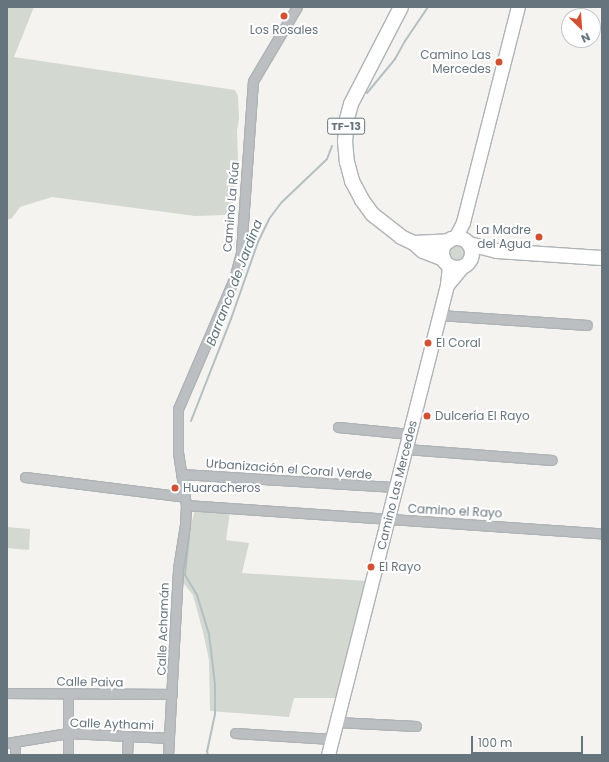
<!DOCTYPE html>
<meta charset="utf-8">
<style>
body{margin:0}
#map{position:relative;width:609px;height:762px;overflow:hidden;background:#f4f3f0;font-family:Poppins,sans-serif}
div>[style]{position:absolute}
.green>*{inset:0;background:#d3d8d0}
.round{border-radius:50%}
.stream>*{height:2px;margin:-1px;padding:0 1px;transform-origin:1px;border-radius:1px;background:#b3bfc2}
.roads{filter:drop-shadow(1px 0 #aeb3b6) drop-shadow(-1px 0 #aeb3b6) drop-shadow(0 1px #aeb3b6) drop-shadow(0 -1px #aeb3b6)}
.street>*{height:9px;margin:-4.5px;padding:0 4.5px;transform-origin:4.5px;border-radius:4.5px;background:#bbbfc2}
.secondary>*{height:13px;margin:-6.5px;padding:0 6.5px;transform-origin:6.5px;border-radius:6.5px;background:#fff}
.primary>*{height:14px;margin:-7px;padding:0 7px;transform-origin:7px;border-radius:7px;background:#fff}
.primary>.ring{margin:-7px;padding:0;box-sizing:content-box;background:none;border:14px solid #fff;border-radius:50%}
.dots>*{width:11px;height:11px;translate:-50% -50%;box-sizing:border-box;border:2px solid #fff;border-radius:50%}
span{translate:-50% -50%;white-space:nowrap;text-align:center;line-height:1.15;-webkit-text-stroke:4px #fff;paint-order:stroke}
.shield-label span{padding:1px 3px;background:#fff;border:1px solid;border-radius:3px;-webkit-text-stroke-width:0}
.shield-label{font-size:11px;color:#66747e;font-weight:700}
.poi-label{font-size:12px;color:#66747e}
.right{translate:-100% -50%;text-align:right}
.left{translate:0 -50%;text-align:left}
.street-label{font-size:12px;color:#66747e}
.water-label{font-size:13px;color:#61767b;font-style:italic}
.frame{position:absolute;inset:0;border:8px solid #66747e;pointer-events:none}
.north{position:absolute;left:561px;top:8px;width:40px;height:40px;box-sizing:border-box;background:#fff;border:1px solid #c2c7cb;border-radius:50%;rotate:155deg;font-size:11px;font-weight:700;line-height:16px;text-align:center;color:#66747e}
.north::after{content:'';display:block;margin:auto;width:14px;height:18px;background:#d05133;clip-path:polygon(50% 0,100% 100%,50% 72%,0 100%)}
.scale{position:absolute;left:471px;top:736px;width:112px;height:18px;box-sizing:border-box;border:2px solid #66747e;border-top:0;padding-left:5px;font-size:12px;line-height:14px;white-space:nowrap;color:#66747e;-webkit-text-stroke:3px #fff;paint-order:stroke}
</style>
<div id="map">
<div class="green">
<div style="clip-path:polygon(7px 7px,34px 7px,14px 57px,235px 90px,238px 96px,239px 119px,237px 131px,238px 159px,232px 207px,225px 215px,195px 216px,52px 197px,20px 207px,12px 218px,7px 220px)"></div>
<div class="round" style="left:447px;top:243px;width:18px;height:18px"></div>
<div style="clip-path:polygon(197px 502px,231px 505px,226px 540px,249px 543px,242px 573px,368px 581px,340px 698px,294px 698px,289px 717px,210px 711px,209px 660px,203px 632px,193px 595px,180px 579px,180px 567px)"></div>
<div style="clip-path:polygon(7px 527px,30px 529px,29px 550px,7px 548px)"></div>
</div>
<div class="stream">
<div style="left:367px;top:93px;width:44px;rotate:-50.5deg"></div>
<div style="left:395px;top:59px;width:21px;rotate:-61deg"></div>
<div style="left:405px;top:41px;width:41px;rotate:-55.9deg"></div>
<div style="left:191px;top:421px;width:110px;rotate:-68.6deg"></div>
<div style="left:231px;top:319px;width:82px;rotate:-70.7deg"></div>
<div style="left:258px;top:242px;width:25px;rotate:-64deg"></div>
<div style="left:269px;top:219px;width:21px;rotate:-53deg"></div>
<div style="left:282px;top:202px;width:62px;rotate:-43.7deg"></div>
<div style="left:327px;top:159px;width:14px;rotate:-69deg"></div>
<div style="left:189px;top:536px;width:39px;rotate:96deg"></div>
<div style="left:185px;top:575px;width:23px;rotate:59deg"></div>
<div style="left:197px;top:595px;width:41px;rotate:72.9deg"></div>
<div style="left:209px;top:634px;width:50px;rotate:83.2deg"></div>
<div style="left:215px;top:684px;width:30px;rotate:90deg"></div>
<div style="left:215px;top:714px;width:38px;rotate:102deg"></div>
<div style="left:207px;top:751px;width:4px;rotate:76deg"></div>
</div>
<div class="roads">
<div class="street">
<div style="left:440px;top:315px;width:147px;rotate:3.9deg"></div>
<div style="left:338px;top:427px;width:72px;rotate:5.6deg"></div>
<div style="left:406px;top:449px;width:146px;rotate:4.3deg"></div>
<div style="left:181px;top:474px;width:215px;rotate:3.5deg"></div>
<div style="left:25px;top:477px;width:161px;rotate:7.1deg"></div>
<div style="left:186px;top:505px;width:417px;rotate:3.9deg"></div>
<div style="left:7px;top:693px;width:165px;rotate:0.3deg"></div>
<div style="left:336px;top:722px;width:80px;rotate:2.9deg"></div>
<div style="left:235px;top:733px;width:97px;rotate:3.5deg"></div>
<div style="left:7px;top:743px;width:62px;rotate:-9.3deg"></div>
<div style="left:68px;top:733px;width:101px;rotate:2.8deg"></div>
<div style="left:15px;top:755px;width:13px;rotate:-90deg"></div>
<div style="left:68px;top:755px;width:61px;rotate:-90deg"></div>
<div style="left:127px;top:755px;width:18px;rotate:-87deg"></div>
<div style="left:168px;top:755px;width:186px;rotate:-86.9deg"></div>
<div style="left:178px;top:569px;width:45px;rotate:-81deg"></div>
<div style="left:185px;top:525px;width:20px;rotate:-87deg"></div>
<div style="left:186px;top:505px;width:54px;rotate:-98.6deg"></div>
<div style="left:178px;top:452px;width:43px;rotate:-90deg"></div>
<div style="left:178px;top:409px;width:142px;rotate:-66.7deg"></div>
<div style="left:234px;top:279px;width:28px;rotate:-75deg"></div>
<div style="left:241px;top:252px;width:171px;rotate:-86deg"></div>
<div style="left:253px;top:81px;width:86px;rotate:-59.3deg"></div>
</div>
<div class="secondary">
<div style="left:455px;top:238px;width:18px;rotate:-63deg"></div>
<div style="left:463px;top:222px;width:222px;rotate:-75.7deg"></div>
<div style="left:447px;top:285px;width:23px;rotate:-50deg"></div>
<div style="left:328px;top:755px;width:485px;rotate:-75.8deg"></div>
<div style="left:447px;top:285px;width:20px;rotate:-84deg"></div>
</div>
<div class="primary">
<div style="left:401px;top:7px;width:109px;rotate:117.3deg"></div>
<div style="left:351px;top:104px;width:16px;rotate:105deg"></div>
<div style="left:347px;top:119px;width:22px;rotate:95deg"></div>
<div style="left:345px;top:141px;width:21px;rotate:85deg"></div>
<div style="left:347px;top:162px;width:20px;rotate:75deg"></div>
<div style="left:352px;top:181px;width:21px;rotate:62deg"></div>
<div style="left:362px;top:200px;width:17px;rotate:54deg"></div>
<div style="left:372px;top:214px;width:37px;rotate:38deg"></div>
<div style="left:401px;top:237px;width:14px;rotate:25deg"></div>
<div style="left:414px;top:243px;width:12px;rotate:42deg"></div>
<div style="left:423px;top:251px;width:22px;rotate:21deg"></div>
<div class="ring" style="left:442px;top:238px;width:16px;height:16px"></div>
<div style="left:414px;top:243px;width:35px;rotate:-3deg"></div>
<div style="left:469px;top:244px;width:29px;rotate:14deg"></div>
<div style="left:497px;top:251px;width:105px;rotate:3.8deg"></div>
</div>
</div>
<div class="dots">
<div style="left:284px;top:16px;background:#d05133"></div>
<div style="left:499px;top:62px;background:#d05133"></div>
<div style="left:539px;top:237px;background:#d05133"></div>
<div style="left:428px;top:343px;background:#d05133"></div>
<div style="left:427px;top:416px;background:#d05133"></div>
<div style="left:175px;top:488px;background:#d05133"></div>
<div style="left:371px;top:567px;background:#d05133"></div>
</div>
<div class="shield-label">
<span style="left:346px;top:126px">TF-13</span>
</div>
<div class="poi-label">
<span style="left:284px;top:30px">Los Rosales</span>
<span class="right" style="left:491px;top:62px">Camino Las<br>Mercedes</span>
<span class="right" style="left:531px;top:237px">La Madre<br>del Agua</span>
<span class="left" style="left:436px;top:343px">El Coral</span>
<span class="left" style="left:435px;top:416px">Dulcería El Rayo</span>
<span class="left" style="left:183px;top:488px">Huaracheros</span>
<span class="left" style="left:379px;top:567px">El Rayo</span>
</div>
<div class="street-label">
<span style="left:231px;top:207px;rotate:-85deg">Camino La Rúa</span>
<span style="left:289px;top:469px;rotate:4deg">Urbanización el Coral Verde</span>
<span style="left:397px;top:485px;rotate:-76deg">Camino Las Mercedes</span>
<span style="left:455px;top:511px;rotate:3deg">Camino el Rayo</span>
<span style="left:163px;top:629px;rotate:-88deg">Calle Achamán</span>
<span style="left:90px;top:682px;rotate:1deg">Calle Paiva</span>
<span style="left:112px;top:724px;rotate:2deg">Calle Aythami</span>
</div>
<div class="water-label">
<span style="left:235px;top:283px;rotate:-69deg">Barranco de Jardina</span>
</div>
<div class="frame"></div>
<div class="north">N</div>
<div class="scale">100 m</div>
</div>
